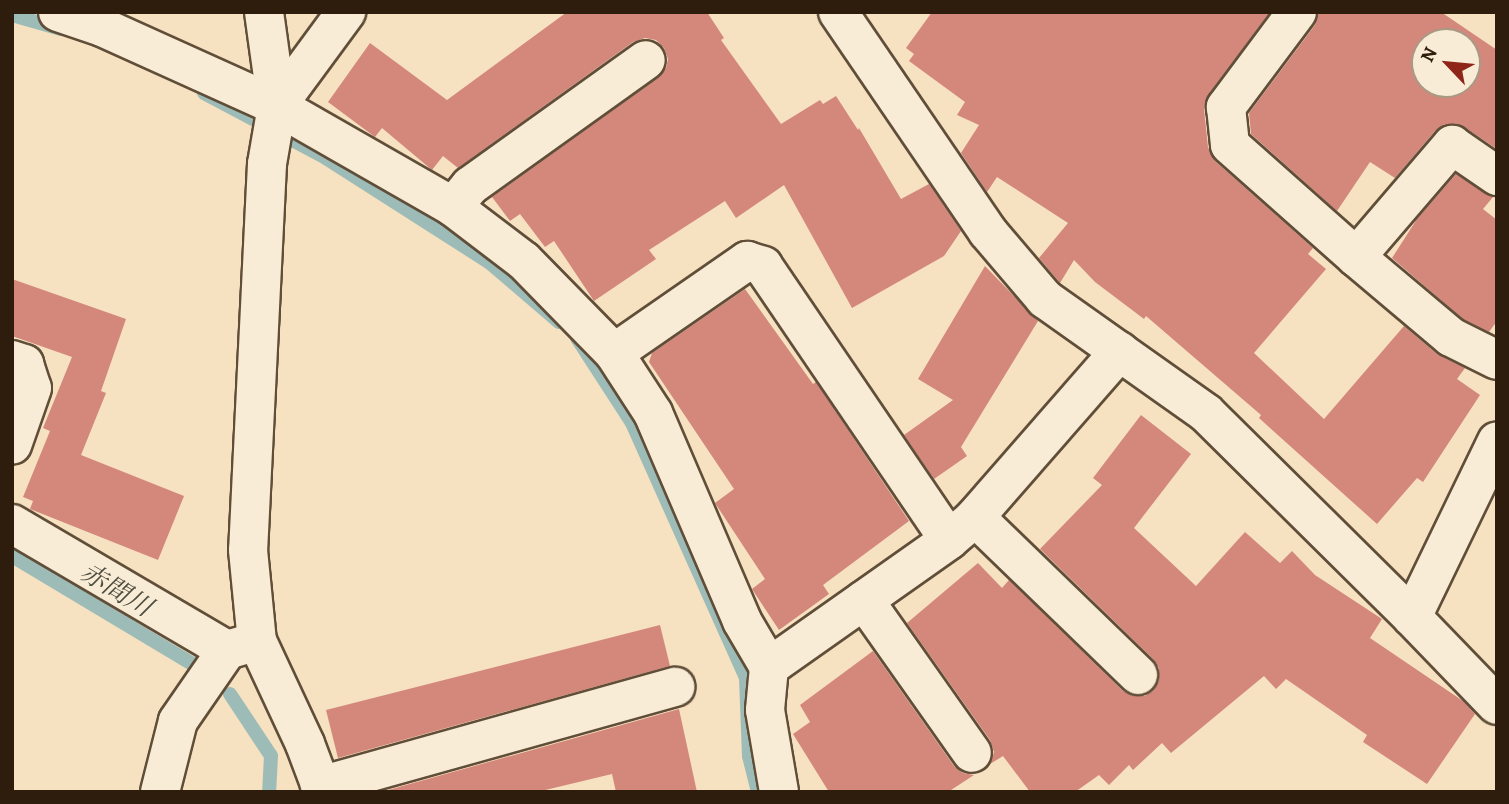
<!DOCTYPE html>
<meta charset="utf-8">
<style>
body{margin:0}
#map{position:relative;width:1509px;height:804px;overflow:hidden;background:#f6e1c0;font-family:Alegreya,"Noto Serif JP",serif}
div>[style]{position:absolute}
.stream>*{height:14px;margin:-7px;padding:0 7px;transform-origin:7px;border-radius:7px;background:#9dbcb8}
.building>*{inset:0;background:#d4887c}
.roads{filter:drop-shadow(2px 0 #604e39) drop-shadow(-2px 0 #604e39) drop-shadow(0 2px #604e39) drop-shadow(0 -2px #604e39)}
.minor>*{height:38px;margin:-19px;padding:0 19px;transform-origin:19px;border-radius:19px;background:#f9ecd6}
span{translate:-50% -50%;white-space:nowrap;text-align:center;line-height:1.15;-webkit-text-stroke:6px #f9ecd6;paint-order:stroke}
.water-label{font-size:26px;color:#4f4d40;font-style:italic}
.frame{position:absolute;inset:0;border:14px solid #2e1d0c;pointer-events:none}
.north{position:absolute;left:1411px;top:28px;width:70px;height:70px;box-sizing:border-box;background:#f9ecd6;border:2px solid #a89985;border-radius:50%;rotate:296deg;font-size:19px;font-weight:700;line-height:28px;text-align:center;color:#2e1d0c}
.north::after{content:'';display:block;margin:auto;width:24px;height:32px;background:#8f2418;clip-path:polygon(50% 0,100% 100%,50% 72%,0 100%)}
</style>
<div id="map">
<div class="stream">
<div style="left:12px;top:15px;width:51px;rotate:15.9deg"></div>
<div style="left:204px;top:93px;width:138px;rotate:28deg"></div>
<div style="left:326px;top:158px;width:195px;rotate:32.6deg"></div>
<div style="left:490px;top:263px;width:91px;rotate:40.5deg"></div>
<div style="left:577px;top:338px;width:101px;rotate:57.1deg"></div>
<div style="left:632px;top:423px;width:279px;rotate:65.9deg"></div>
<div style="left:746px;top:678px;width:78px;rotate:87.8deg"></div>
<div style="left:749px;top:756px;width:37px;rotate:76deg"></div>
<div style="left:12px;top:556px;width:212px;rotate:30.9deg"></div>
<div style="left:230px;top:694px;width:74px;rotate:56.5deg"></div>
<div style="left:271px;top:756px;width:36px;rotate:93deg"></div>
</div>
<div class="building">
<div style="clip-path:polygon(567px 12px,707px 12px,724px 38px,721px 40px,781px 124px,820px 100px,823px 104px,836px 96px,858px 130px,859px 128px,901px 199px,929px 184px,961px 231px,944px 256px,852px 308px,784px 185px,736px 218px,725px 201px,649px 250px,656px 259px,594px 301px,554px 241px,545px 247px,520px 214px,510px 221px,492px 197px,659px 77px,666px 68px,668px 59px,664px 48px,656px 40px,645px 38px,633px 42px,458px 168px,443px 156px,432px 170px,382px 128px,375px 137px,328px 102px,370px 43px,447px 100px)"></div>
<div style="clip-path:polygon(932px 12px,1270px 12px,1208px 95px,1204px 109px,1208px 147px,1215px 161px,1313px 248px,1308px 254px,1326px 269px,1254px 353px,1324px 419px,1404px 326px,1437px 354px,1465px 368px,1457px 379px,1480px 395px,1423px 482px,1417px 478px,1377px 524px,1259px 418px,1261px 415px,1146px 316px,1144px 319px,1095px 282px,1074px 260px,1060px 283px,1039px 258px,1068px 223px,997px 177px,987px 192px,961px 153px,979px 125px,957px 115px,965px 102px,909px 61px,914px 54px,906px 48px)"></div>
<div style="clip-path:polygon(evenodd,1318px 12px,1441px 12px,1497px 50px,1497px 149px,1464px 127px,1445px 124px,1435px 131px,1395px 178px,1370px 162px,1337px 211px,1251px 134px,1249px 113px,1315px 25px,1318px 12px,1425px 42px,1467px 42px,1467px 84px,1425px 84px,1425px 42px)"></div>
<div style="clip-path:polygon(1456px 174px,1493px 197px,1483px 209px,1497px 220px,1497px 321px,1489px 332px,1463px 319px,1392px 258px,1417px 219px)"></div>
<div style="clip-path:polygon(985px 266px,1038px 321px,961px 447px,967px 456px,934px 479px,904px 435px,953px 400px,918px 379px)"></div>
<div style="clip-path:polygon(12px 279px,126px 319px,101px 391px,106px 393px,81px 455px,184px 496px,158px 560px,30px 509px,33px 501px,23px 497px,50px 431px,43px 428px,72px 357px,12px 336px)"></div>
<div style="clip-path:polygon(745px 289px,813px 384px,816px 382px,909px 521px,823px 585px,829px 594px,779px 630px,752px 589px,765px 579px,715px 503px,734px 489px,649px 362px,652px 353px)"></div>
<div style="clip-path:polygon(1141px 415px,1191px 454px,1134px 528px,1196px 586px,1245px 532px,1280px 563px,1292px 551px,1315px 575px,1382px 619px,1370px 638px,1463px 701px,1475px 714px,1427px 784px,1363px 742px,1367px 735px,1286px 679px,1276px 689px,1264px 676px,1171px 753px,1162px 743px,1133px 770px,1129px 765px,1109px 785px,1099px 775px,1075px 792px,1030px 792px,1003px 756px,990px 764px,994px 752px,990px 740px,907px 623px,978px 563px,1002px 588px,1009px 580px,1123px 691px,1133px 696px,1145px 696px,1153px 691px,1159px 680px,1159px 668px,1153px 659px,1040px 549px,1102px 485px,1093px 478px)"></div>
<div style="clip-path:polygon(660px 625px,670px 666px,338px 758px,326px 710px)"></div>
<div style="clip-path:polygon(873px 651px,954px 766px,963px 773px,974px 775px,948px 792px,829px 792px,793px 734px,810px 722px,800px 705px)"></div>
<div style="clip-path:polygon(679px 709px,697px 792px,616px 792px,612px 774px,537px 792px,381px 792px)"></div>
</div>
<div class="roads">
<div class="minor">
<div style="left:58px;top:12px;width:46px;rotate:18.8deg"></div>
<div style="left:102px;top:27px;width:192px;rotate:24.3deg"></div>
<div style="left:277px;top:106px;width:203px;rotate:29.8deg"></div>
<div style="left:453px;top:207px;width:89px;rotate:37.3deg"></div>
<div style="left:524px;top:261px;width:129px;rotate:45.6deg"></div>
<div style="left:614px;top:353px;width:72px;rotate:57deg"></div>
<div style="left:653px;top:413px;width:226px;rotate:66.8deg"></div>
<div style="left:742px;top:621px;width:53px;rotate:59.6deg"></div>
<div style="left:769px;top:667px;width:43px;rotate:95.3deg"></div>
<div style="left:765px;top:710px;width:83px;rotate:80.3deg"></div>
<div style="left:264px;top:12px;width:95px;rotate:82.1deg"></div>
<div style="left:277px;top:106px;width:59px;rotate:99.8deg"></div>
<div style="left:267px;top:164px;width:386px;rotate:92.8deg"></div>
<div style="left:248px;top:550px;width:91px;rotate:84.4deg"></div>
<div style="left:257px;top:641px;width:114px;rotate:65deg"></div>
<div style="left:305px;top:744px;width:51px;rotate:69.4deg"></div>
<div style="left:838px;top:12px;width:266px;rotate:55.7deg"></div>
<div style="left:988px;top:232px;width:88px;rotate:49.6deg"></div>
<div style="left:1045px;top:299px;width:197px;rotate:35.3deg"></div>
<div style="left:1206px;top:413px;width:290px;rotate:44.7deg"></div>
<div style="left:1412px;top:617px;width:195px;rotate:-64.2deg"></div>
<div style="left:1297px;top:12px;width:119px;rotate:126.8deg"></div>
<div style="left:1226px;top:107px;width:38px;rotate:84deg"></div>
<div style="left:1230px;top:145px;width:169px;rotate:41.6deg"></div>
<div style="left:1356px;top:257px;width:124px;rotate:40.1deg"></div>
<div style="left:1451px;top:337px;width:51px;rotate:26.6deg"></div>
<div style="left:277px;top:106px;width:117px;rotate:-53.7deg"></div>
<div style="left:453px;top:207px;width:27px;rotate:-51deg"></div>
<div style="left:470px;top:186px;width:216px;rotate:-35.6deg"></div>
<div style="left:1356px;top:257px;width:148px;rotate:-49.4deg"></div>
<div style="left:1452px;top:145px;width:55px;rotate:34.6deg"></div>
<div style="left:614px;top:353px;width:162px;rotate:-34.7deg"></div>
<div style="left:747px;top:261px;width:17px;rotate:17deg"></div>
<div style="left:763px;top:266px;width:331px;rotate:55.8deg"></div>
<div style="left:12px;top:360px;width:13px;rotate:18deg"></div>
<div style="left:24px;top:364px;width:25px;rotate:72deg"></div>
<div style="left:32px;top:388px;width:60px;rotate:109.3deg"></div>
<div style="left:975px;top:517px;width:227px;rotate:44.1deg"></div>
<div style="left:12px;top:524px;width:249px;rotate:30.4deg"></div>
<div style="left:864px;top:600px;width:187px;rotate:54.8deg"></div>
<div style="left:1412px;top:617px;width:122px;rotate:46deg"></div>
<div style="left:769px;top:667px;width:220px;rotate:-35.2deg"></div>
<div style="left:949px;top:540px;width:35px;rotate:-41deg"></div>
<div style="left:975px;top:517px;width:220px;rotate:-48.9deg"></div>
<div style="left:320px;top:786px;width:369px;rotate:-15.6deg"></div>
<div style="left:160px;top:792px;width:73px;rotate:-75.8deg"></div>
<div style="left:178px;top:721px;width:86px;rotate:-55.4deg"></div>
<div style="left:227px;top:650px;width:25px;rotate:-16deg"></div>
</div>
</div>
<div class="water-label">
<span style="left:116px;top:590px;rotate:31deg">赤間川</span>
</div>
<div class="frame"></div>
<div class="north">N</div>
</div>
